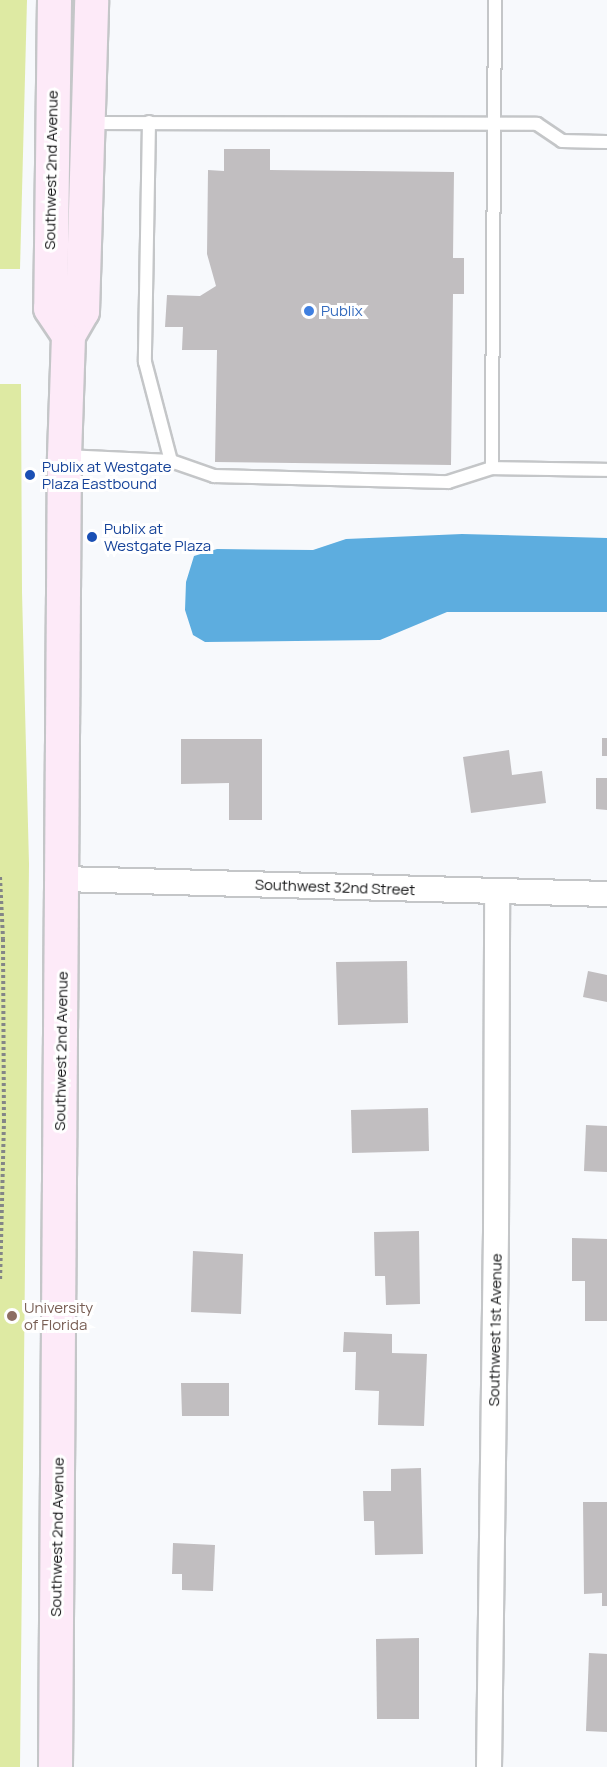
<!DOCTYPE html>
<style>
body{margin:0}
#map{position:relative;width:607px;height:1767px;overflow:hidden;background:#f7f9fc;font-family:Manrope,sans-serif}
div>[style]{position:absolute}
.green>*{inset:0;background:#deeaa3}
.water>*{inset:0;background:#5daddf}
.building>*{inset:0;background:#c1bec0}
.path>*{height:4px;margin-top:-2px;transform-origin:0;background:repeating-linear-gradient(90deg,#838587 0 3px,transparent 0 6px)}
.roads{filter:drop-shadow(2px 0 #c4c6c8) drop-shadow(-2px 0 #c4c6c8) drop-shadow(0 2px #c4c6c8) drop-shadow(0 -2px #c4c6c8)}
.service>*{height:12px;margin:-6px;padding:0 6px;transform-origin:6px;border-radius:6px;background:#fff}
.minor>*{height:24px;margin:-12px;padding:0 12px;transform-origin:12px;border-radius:12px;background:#fff}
.secondary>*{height:33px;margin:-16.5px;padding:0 16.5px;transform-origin:16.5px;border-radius:16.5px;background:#fdeaf8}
.dots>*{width:16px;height:16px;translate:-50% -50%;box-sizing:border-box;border:3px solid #fff;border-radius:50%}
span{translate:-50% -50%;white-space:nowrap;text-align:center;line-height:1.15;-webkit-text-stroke:6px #fff;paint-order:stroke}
.street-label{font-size:15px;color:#111213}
.shop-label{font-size:15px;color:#366cbe}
.left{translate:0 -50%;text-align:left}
.transit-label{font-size:15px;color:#164399}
.education-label{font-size:15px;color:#785e54}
</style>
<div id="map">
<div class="green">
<div style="clip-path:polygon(0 0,27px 0,20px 269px,0 269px)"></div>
<div style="clip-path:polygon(0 384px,21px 384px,22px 592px,29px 864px,20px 1767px,0 1767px)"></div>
</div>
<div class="water">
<div style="clip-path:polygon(462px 534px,607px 538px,607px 612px,447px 612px,380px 640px,205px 642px,193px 635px,185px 610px,186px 582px,194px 556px,217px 549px,313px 550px,346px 539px)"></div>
</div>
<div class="building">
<div style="clip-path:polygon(224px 149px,270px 149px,270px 170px,454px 172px,453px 258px,464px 258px,464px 294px,453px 294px,451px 465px,215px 462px,217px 350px,182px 350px,183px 327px,165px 327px,167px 295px,200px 296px,216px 286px,207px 254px,208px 170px,224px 171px)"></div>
<div style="clip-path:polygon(602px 738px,607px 738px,607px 756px,602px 756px)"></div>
<div style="clip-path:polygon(181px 739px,262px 739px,262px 820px,229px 820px,229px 783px,181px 784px)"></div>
<div style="clip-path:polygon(509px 750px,512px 775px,542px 771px,546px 803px,471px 813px,463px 757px)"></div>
<div style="clip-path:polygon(596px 778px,607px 778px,607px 810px,596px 809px)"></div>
<div style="clip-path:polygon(407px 961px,408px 1023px,338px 1025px,336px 962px)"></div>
<div style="clip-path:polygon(588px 971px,607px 975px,607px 1002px,583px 997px)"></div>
<div style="clip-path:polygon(428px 1108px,429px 1151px,352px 1153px,351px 1110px)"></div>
<div style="clip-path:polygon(586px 1125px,607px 1126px,607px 1172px,584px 1171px)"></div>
<div style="clip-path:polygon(419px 1231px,420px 1304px,386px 1305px,385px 1276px,375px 1276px,374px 1232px)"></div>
<div style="clip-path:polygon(572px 1238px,607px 1239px,607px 1321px,585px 1321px,585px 1281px,572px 1281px)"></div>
<div style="clip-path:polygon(193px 1251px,243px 1254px,241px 1314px,191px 1312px)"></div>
<div style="clip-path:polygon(344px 1332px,392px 1334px,392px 1353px,427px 1354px,424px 1426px,378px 1425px,379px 1391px,355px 1390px,356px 1352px,343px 1352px)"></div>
<div style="clip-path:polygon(181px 1383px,229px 1383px,229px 1416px,182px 1416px)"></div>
<div style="clip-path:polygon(421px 1468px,423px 1554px,375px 1555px,374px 1521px,364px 1521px,363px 1491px,391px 1491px,391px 1469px)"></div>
<div style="clip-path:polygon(583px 1502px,607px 1502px,607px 1606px,602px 1606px,602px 1593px,584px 1594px)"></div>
<div style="clip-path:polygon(173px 1543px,215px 1545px,213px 1591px,182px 1590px,182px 1574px,172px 1574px)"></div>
<div style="clip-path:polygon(419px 1638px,419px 1719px,377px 1719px,376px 1639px)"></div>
<div style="clip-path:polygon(589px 1653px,607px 1654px,607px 1732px,586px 1731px)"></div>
</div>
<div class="path">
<div style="left:0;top:877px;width:62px;rotate:87.2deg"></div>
<div style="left:3px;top:939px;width:181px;rotate:89.7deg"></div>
<div style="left:4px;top:1120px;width:161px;rotate:91.4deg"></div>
</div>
<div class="roads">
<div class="service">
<div style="left:495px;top:0;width:468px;rotate:90.4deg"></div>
<div style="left:492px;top:468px;width:115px;rotate:1deg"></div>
<div style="left:149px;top:122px;width:240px;rotate:91deg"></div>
<div style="left:145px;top:362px;width:102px;rotate:75.3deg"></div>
<div style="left:88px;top:123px;width:449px;rotate:0.1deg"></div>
<div style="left:537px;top:124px;width:30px;rotate:34deg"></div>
<div style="left:562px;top:141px;width:45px;rotate:1.3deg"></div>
<div style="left:65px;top:456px;width:106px;rotate:2.7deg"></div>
<div style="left:171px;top:461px;width:46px;rotate:19.2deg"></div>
<div style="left:214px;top:476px;width:234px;rotate:1.5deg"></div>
<div style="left:448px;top:482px;width:46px;rotate:-17.7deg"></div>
</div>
<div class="minor">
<div style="left:63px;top:879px;width:544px;rotate:1.58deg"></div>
<div style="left:489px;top:1767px;width:537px;rotate:-89.25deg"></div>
<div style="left:496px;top:1230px;width:338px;rotate:-89.8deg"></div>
</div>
<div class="secondary">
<div style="left:54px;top:0;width:308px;rotate:90.7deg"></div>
<div style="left:50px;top:308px;width:32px;rotate:56deg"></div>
<div style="left:55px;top:1767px;width:1311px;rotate:-89.61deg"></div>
<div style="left:64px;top:456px;width:121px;rotate:-88.1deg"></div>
<div style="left:68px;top:335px;width:28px;rotate:-60deg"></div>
<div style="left:82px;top:311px;width:311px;rotate:-88.3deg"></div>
</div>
</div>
<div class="dots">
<div style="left:309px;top:311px;background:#3f7fe0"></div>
<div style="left:30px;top:475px;background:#1a4fb4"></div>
<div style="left:92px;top:537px;background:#1a4fb4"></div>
<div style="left:12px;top:1316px;background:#8d6e63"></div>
</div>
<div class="street-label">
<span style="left:51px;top:170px;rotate:-89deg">Southwest 2nd Avenue</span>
<span style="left:335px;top:887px;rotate:2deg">Southwest 32nd Street</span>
<span style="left:61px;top:1051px;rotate:-89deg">Southwest 2nd Avenue</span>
<span style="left:495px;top:1330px;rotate:-89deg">Southwest 1st Avenue</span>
<span style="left:57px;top:1537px;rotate:-89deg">Southwest 2nd Avenue</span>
</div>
<div class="shop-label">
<span class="left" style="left:321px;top:311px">Publix</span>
</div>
<div class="transit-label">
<span class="left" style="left:42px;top:475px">Publix at Westgate<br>Plaza Eastbound</span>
<span class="left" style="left:104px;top:537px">Publix at<br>Westgate Plaza</span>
</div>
<div class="education-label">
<span class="left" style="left:24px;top:1316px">University<br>of Florida</span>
</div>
</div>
